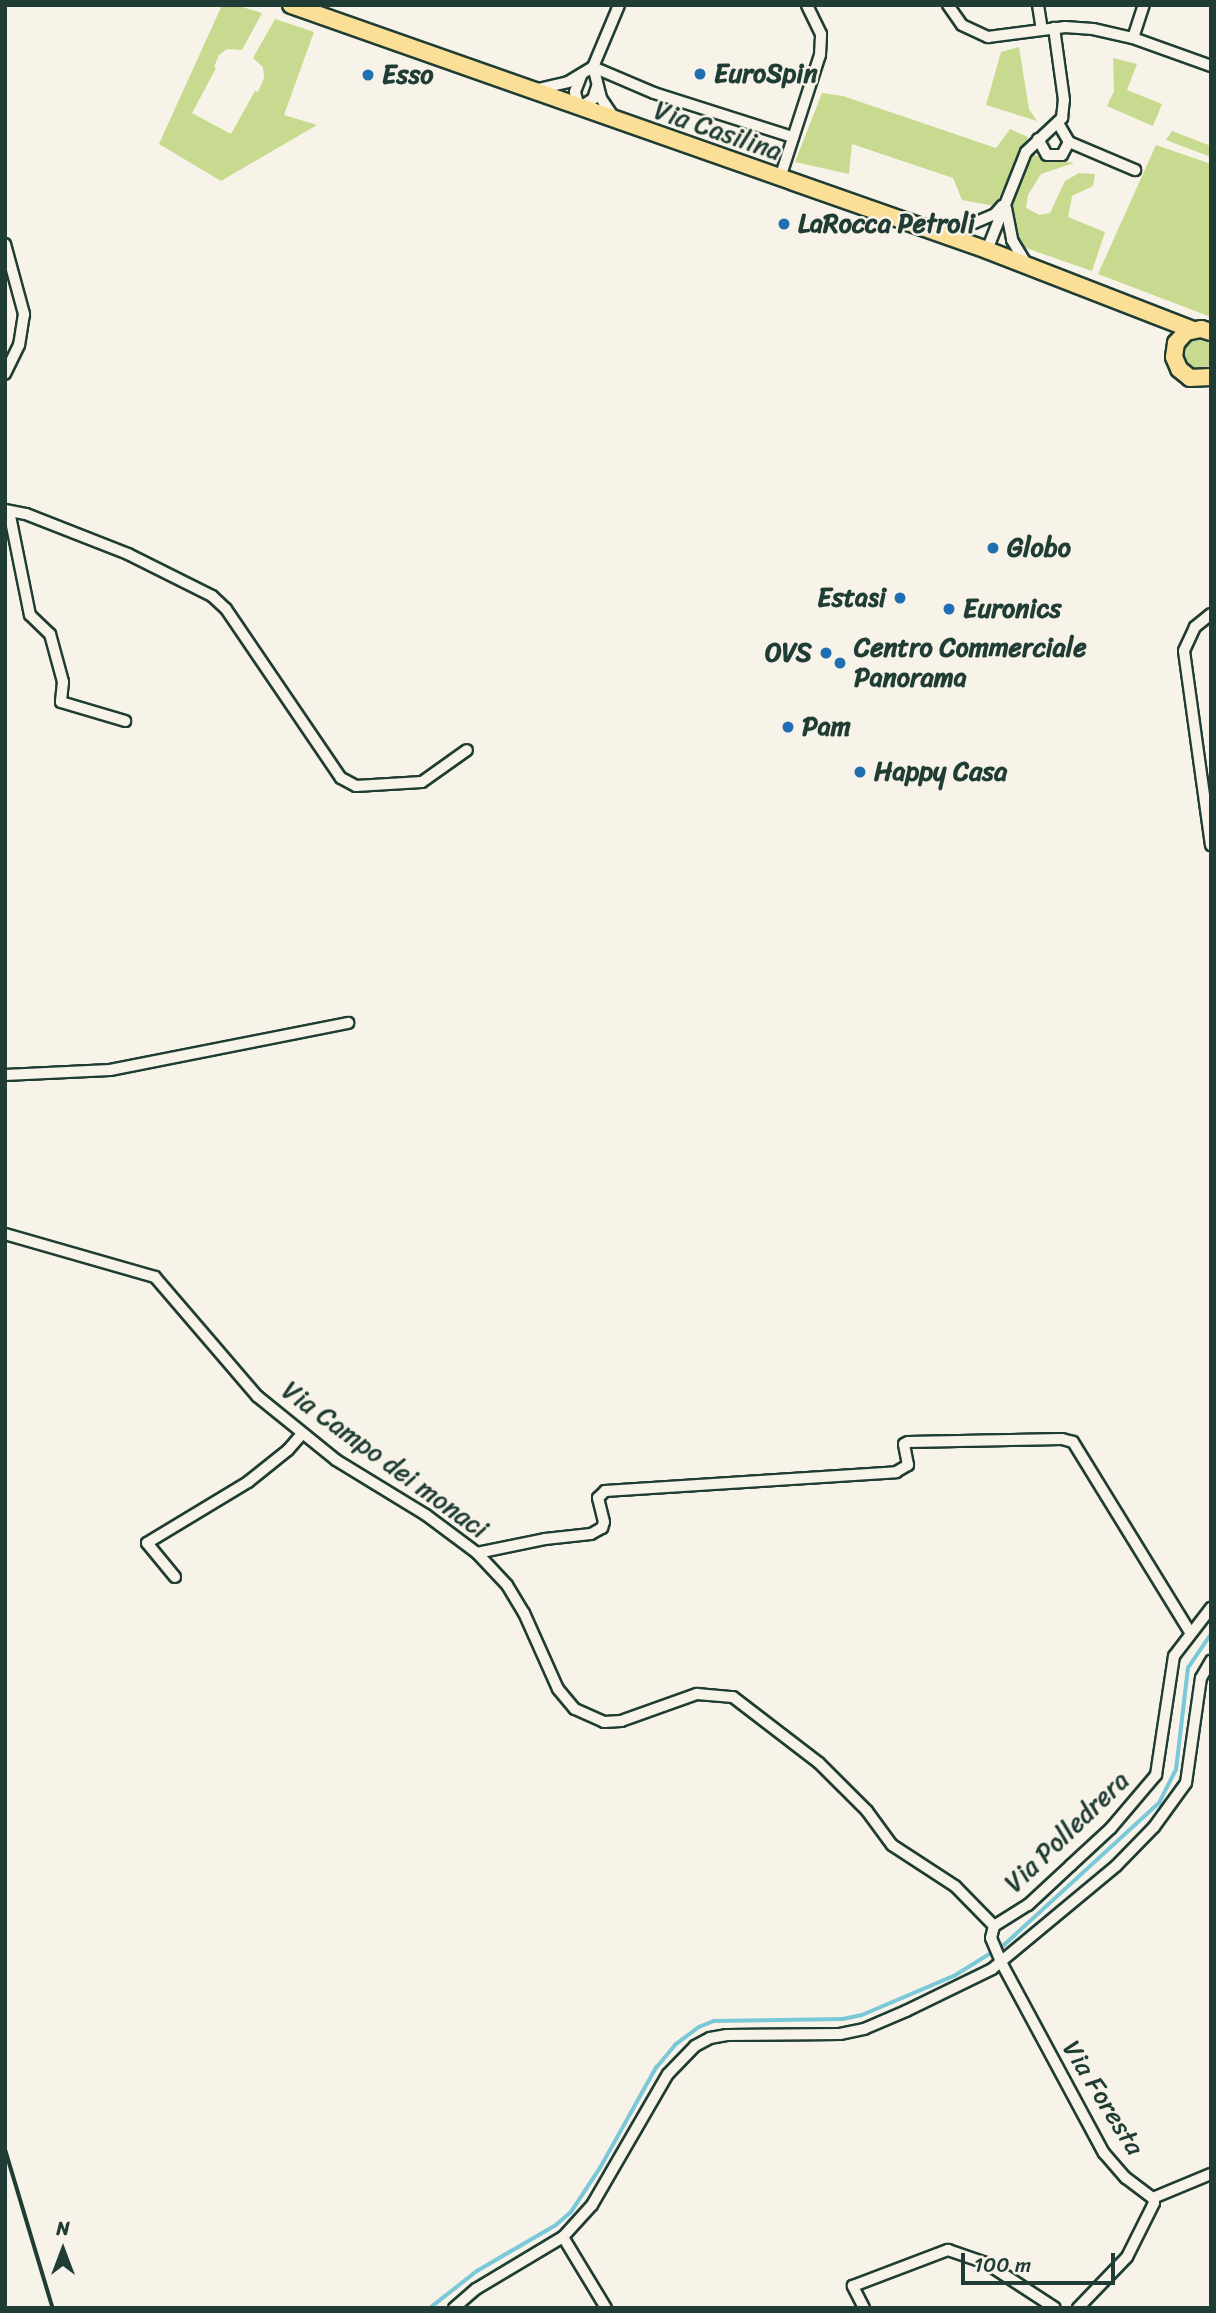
<!DOCTYPE html>
<style>
body{margin:0}
#map{position:relative;width:1216px;height:2313px;overflow:hidden;background:#f7f3e8;font-family:Sriracha,sans-serif}
div>[style]{position:absolute}
.green>*{inset:0;background:#c7da8f}
.round{border-radius:50%}
.stream>*{height:3.5px;margin:-1.75px;padding:0 1.75px;transform-origin:1.75px;border-radius:1.75px;background:#7bc8d9}
.roads{filter:drop-shadow(2px 0 #1f3d34) drop-shadow(-2px 0 #1f3d34) drop-shadow(0 2px #1f3d34) drop-shadow(0 -2px #1f3d34)}
.minor>*{height:10px;margin:-5px;padding:0 5px;transform-origin:5px;border-radius:5px;background:#f7f3e8}
.primary>*{height:16px;margin:-8px;padding:0 8px;transform-origin:8px;border-radius:8px;background:#fbdf96}
.rail>*{height:3.5px;margin:-1.75px;padding:0 1.75px;transform-origin:1.75px;border-radius:1.75px;background:#1f3d34}
.dots>*{width:19px;height:19px;translate:-50% -50%;box-sizing:border-box;border:4px solid #f7f3e8;border-radius:50%}
span{translate:-50% -50%;white-space:nowrap;text-align:center;line-height:1.15;-webkit-text-stroke:5px #f7f3e8;paint-order:stroke}
.poi-label{font-size:26px;color:#1f3d34;font-weight:700}
.left{translate:0 -50%;text-align:left}
.right{translate:-100% -50%;text-align:right}
.street-label{font-size:26px;color:#1f3d34}
.frame{position:absolute;inset:0;border:7px solid #1f3d34;pointer-events:none}
.north{position:absolute;left:28px;top:2215px;width:70px;height:70px;-webkit-text-stroke:5px #f7f3e8;paint-order:stroke;rotate:0deg;font-size:19px;font-weight:700;line-height:28px;text-align:center;color:#1f3d34}
.north::after{content:'';display:block;margin:auto;width:24px;height:32px;background:#1f3d34;clip-path:polygon(50% 0,100% 100%,50% 72%,0 100%)}
.scale{position:absolute;left:961px;top:2253px;width:154px;height:32px;box-sizing:border-box;border:4px solid #1f3d34;border-top:0;padding-left:9px;font-size:21px;line-height:24px;white-space:nowrap;color:#1f3d34;-webkit-text-stroke:5px #f7f3e8;paint-order:stroke}
</style>
<div id="map">
<div class="green">
<div style="clip-path:polygon(222px 5px,236px 5px,262px 13px,242px 50px,227px 49px,219px 55px,214px 67px,216px 68px,192px 113px,231px 134px,255px 91px,258px 92px,264px 78px,263px 67px,253px 58px,275px 19px,314px 32px,284px 115px,317px 125px,221px 181px,159px 144px)"></div>
<div style="clip-path:polygon(1019px 47px,1029px 109px,1037px 121px,986px 105px,1001px 52px)"></div>
<div style="clip-path:polygon(1113px 58px,1137px 64px,1127px 90px,1162px 104px,1153px 126px,1107px 106px,1114px 91px)"></div>
<div style="clip-path:polygon(822px 93px,843px 96px,996px 148px,1010px 129px,1028px 137px,995px 206px,962px 200px,953px 178px,852px 144px,849px 174px,795px 162px)"></div>
<div style="clip-path:polygon(1172px 131px,1211px 146px,1211px 157px,1166px 140px)"></div>
<div style="clip-path:polygon(1156px 145px,1211px 164px,1211px 317px,1098px 274px)"></div>
<div style="clip-path:polygon(1028px 154px,1074px 163px,1041px 174px,1028px 195px,1026px 208px,1040px 215px,1050px 213px,1065px 181px,1079px 173px,1095px 174px,1093px 186px,1072px 196px,1068px 217px,1105px 232px,1092px 271px,1023px 247px,1015px 234px,1012px 192px)"></div>
<div class="round" style="left:1182px;top:338px;width:32px;height:32px"></div>
</div>
<div class="stream">
<div style="left:430px;top:2308px;width:60px;rotate:-38.2deg"></div>
<div style="left:477px;top:2271px;width:91px;rotate:-30.2deg"></div>
<div style="left:556px;top:2225px;width:20px;rotate:-41deg"></div>
<div style="left:571px;top:2212px;width:53px;rotate:-56.6deg"></div>
<div style="left:600px;top:2168px;width:115px;rotate:-60.8deg"></div>
<div style="left:656px;top:2068px;width:30px;rotate:-50deg"></div>
<div style="left:675px;top:2045px;width:30px;rotate:-37deg"></div>
<div style="left:699px;top:2027px;width:16px;rotate:-22deg"></div>
<div style="left:714px;top:2021px;width:129px;rotate:-0.9deg"></div>
<div style="left:843px;top:2019px;width:19px;rotate:-12deg"></div>
<div style="left:862px;top:2015px;width:100px;rotate:-23deg"></div>
<div style="left:954px;top:1976px;width:59px;rotate:-31.8deg"></div>
<div style="left:1004px;top:1945px;width:210px;rotate:-42.5deg"></div>
<div style="left:1159px;top:1803px;width:37px;rotate:-63deg"></div>
<div style="left:1176px;top:1770px;width:103px;rotate:-83.3deg"></div>
<div style="left:1188px;top:1668px;width:41px;rotate:-55.9deg"></div>
</div>
<div class="roads">
<div class="minor">
<div style="left:948px;top:5px;width:24px;rotate:55deg"></div>
<div style="left:962px;top:25px;width:29px;rotate:25deg"></div>
<div style="left:988px;top:37px;width:78px;rotate:-7.4deg"></div>
<div style="left:1065px;top:27px;width:28px;rotate:4deg"></div>
<div style="left:1093px;top:29px;width:41px;rotate:12.7deg"></div>
<div style="left:1133px;top:38px;width:83px;rotate:19.7deg"></div>
<div style="left:1038px;top:5px;width:25px;rotate:81deg"></div>
<div style="left:1133px;top:38px;width:35px;rotate:-72deg"></div>
<div style="left:593px;top:67px;width:66px;rotate:23.1deg"></div>
<div style="left:654px;top:93px;width:146px;rotate:17.6deg"></div>
<div style="left:581px;top:76px;width:17px;rotate:111deg"></div>
<div style="left:575px;top:92px;width:16px;rotate:76deg"></div>
<div style="left:579px;top:108px;width:17px;rotate:-33deg"></div>
<div style="left:593px;top:99px;width:13px;rotate:-72deg"></div>
<div style="left:538px;top:89px;width:31px;rotate:-13deg"></div>
<div style="left:568px;top:82px;width:29px;rotate:-31deg"></div>
<div style="left:615px;top:119px;width:25px;rotate:-124deg"></div>
<div style="left:601px;top:98px;width:32px;rotate:-104deg"></div>
<div style="left:593px;top:67px;width:67px;rotate:-67.2deg"></div>
<div style="left:1038px;top:139px;width:18px;rotate:61deg"></div>
<div style="left:1047px;top:155px;width:15px"></div>
<div style="left:1062px;top:155px;width:15px;rotate:-62deg"></div>
<div style="left:1069px;top:142px;width:22px;rotate:-120deg"></div>
<div style="left:1069px;top:142px;width:72px;rotate:23deg"></div>
<div style="left:780px;top:178px;width:129px;rotate:-72deg"></div>
<div style="left:820px;top:55px;width:21px;rotate:-87deg"></div>
<div style="left:821px;top:34px;width:32px;rotate:-116deg"></div>
<div style="left:1006px;top:208px;width:33px;rotate:79deg"></div>
<div style="left:1012px;top:240px;width:29px;rotate:59deg"></div>
<div style="left:936px;top:231px;width:39px;rotate:-12deg"></div>
<div style="left:974px;top:223px;width:23px;rotate:-23deg"></div>
<div style="left:995px;top:214px;width:11px;rotate:-49deg"></div>
<div style="left:5px;top:244px;width:73px;rotate:74.8deg"></div>
<div style="left:24px;top:314px;width:31px;rotate:99deg"></div>
<div style="left:19px;top:345px;width:32px;rotate:116deg"></div>
<div style="left:987px;top:250px;width:105px;rotate:-68.3deg"></div>
<div style="left:1026px;top:152px;width:50px;rotate:-43.4deg"></div>
<div style="left:1062px;top:118px;width:18px;rotate:-84deg"></div>
<div style="left:1064px;top:100px;width:73px;rotate:-97.9deg"></div>
<div style="left:5px;top:510px;width:21px;rotate:11deg"></div>
<div style="left:26px;top:514px;width:110px;rotate:21.4deg"></div>
<div style="left:128px;top:554px;width:94px;rotate:26.6deg"></div>
<div style="left:212px;top:596px;width:19px;rotate:43deg"></div>
<div style="left:226px;top:609px;width:204px;rotate:55.8deg"></div>
<div style="left:341px;top:778px;width:17px;rotate:28deg"></div>
<div style="left:356px;top:786px;width:66px;rotate:-3.5deg"></div>
<div style="left:422px;top:782px;width:55px;rotate:-35.4deg"></div>
<div style="left:9px;top:511px;width:106px;rotate:78.6deg"></div>
<div style="left:30px;top:615px;width:28px;rotate:44deg"></div>
<div style="left:50px;top:634px;width:50px;rotate:74.8deg"></div>
<div style="left:63px;top:682px;width:20px;rotate:96deg"></div>
<div style="left:61px;top:702px;width:67px;rotate:16.5deg"></div>
<div style="left:1211px;top:614px;width:21px;rotate:141deg"></div>
<div style="left:1195px;top:627px;width:26px;rotate:115deg"></div>
<div style="left:1184px;top:651px;width:196px;rotate:82.1deg"></div>
<div style="left:5px;top:1075px;width:105px;rotate:-2.7deg"></div>
<div style="left:110px;top:1070px;width:243px;rotate:-11.2deg"></div>
<div style="left:5px;top:1234px;width:156px;rotate:16deg"></div>
<div style="left:155px;top:1277px;width:157px;rotate:49.4deg"></div>
<div style="left:257px;top:1396px;width:102px;rotate:39deg"></div>
<div style="left:336px;top:1460px;width:105px;rotate:31.4deg"></div>
<div style="left:426px;top:1515px;width:64px;rotate:36.7deg"></div>
<div style="left:477px;top:1553px;width:44px;rotate:46.8deg"></div>
<div style="left:507px;top:1585px;width:33px;rotate:59deg"></div>
<div style="left:524px;top:1613px;width:83px;rotate:65.9deg"></div>
<div style="left:558px;top:1689px;width:26px;rotate:50deg"></div>
<div style="left:575px;top:1709px;width:32px;rotate:24deg"></div>
<div style="left:604px;top:1722px;width:17px;rotate:-3deg"></div>
<div style="left:621px;top:1721px;width:81px;rotate:-19.6deg"></div>
<div style="left:697px;top:1694px;width:36px;rotate:5deg"></div>
<div style="left:733px;top:1697px;width:108px;rotate:37.5deg"></div>
<div style="left:819px;top:1763px;width:68px;rotate:45deg"></div>
<div style="left:867px;top:1811px;width:42px;rotate:53.7deg"></div>
<div style="left:892px;top:1845px;width:75px;rotate:33.1deg"></div>
<div style="left:955px;top:1886px;width:56px;rotate:45.7deg"></div>
<div style="left:477px;top:1553px;width:69px;rotate:-11.6deg"></div>
<div style="left:545px;top:1539px;width:46px;rotate:-6.2deg"></div>
<div style="left:591px;top:1534px;width:13px;rotate:-29deg"></div>
<div style="left:602px;top:1528px;width:6px;rotate:-72deg"></div>
<div style="left:604px;top:1522px;width:25px;rotate:-104deg"></div>
<div style="left:598px;top:1498px;width:10px;rotate:-45deg"></div>
<div style="left:605px;top:1491px;width:292px;rotate:-3.7deg"></div>
<div style="left:896px;top:1472px;width:14px;rotate:-30deg"></div>
<div style="left:908px;top:1465px;width:21px;rotate:-101deg"></div>
<div style="left:904px;top:1444px;width:4px;rotate:-27deg"></div>
<div style="left:908px;top:1442px;width:154px;rotate:-1.1deg"></div>
<div style="left:1062px;top:1439px;width:11px;rotate:15deg"></div>
<div style="left:1073px;top:1442px;width:223px;rotate:58.4deg"></div>
<div style="left:175px;top:1577px;width:44px;rotate:-129.5deg"></div>
<div style="left:147px;top:1543px;width:118px;rotate:-31.1deg"></div>
<div style="left:248px;top:1482px;width:51px;rotate:-38.7deg"></div>
<div style="left:288px;top:1450px;width:21px;rotate:-49deg"></div>
<div style="left:994px;top:1926px;width:12px;rotate:104deg"></div>
<div style="left:991px;top:1938px;width:26px;rotate:67deg"></div>
<div style="left:1001px;top:1962px;width:217px;rotate:61.7deg"></div>
<div style="left:1104px;top:2153px;width:33px;rotate:49deg"></div>
<div style="left:1126px;top:2178px;width:34px;rotate:37deg"></div>
<div style="left:1153px;top:2198px;width:5px;rotate:79deg"></div>
<div style="left:1154px;top:2203px;width:60px;rotate:116.6deg"></div>
<div style="left:1127px;top:2257px;width:71px;rotate:133.9deg"></div>
<div style="left:994px;top:1926px;width:40px;rotate:-32deg"></div>
<div style="left:1028px;top:1905px;width:59px;rotate:-42.9deg"></div>
<div style="left:1071px;top:1865px;width:54px;rotate:-42.8deg"></div>
<div style="left:1111px;top:1828px;width:70px;rotate:-49.7deg"></div>
<div style="left:1156px;top:1775px;width:120px;rotate:-81.4deg"></div>
<div style="left:1174px;top:1656px;width:61px;rotate:-52.4deg"></div>
<div style="left:1153px;top:2198px;width:63px;rotate:-22.5deg"></div>
<div style="left:563px;top:2237px;width:83px;rotate:58.8deg"></div>
<div style="left:454px;top:2308px;width:29px;rotate:-41deg"></div>
<div style="left:476px;top:2289px;width:101px;rotate:-30.9deg"></div>
<div style="left:563px;top:2237px;width:43px;rotate:-47.8deg"></div>
<div style="left:592px;top:2205px;width:151px;rotate:-59.9deg"></div>
<div style="left:668px;top:2074px;width:39px;rotate:-46deg"></div>
<div style="left:695px;top:2046px;width:17px;rotate:-28deg"></div>
<div style="left:710px;top:2038px;width:17px;rotate:-10deg"></div>
<div style="left:727px;top:2035px;width:113px;rotate:-0.5deg"></div>
<div style="left:840px;top:2034px;width:25px;rotate:-12deg"></div>
<div style="left:864px;top:2029px;width:46px;rotate:-23.2deg"></div>
<div style="left:906px;top:2011px;width:96px;rotate:-26deg"></div>
<div style="left:992px;top:1969px;width:161px;rotate:-39.7deg"></div>
<div style="left:1116px;top:1866px;width:54px;rotate:-45.7deg"></div>
<div style="left:1154px;top:1827px;width:54px;rotate:-54deg"></div>
<div style="left:1186px;top:1783px;width:106px;rotate:-81.9deg"></div>
<div style="left:1201px;top:1678px;width:20px;rotate:-60deg"></div>
<div style="left:864px;top:2308px;width:25px;rotate:-117deg"></div>
<div style="left:853px;top:2286px;width:102px;rotate:-20.8deg"></div>
<div style="left:948px;top:2250px;width:40px;rotate:18.9deg"></div>
<div style="left:986px;top:2263px;width:82px;rotate:33.1deg"></div>
</div>
<div class="primary">
<div style="left:291px;top:5px;width:738px;rotate:19.39deg"></div>
<div style="left:987px;top:250px;width:221px;rotate:21.2deg"></div>
<div style="left:1211px;top:332px;width:10px;rotate:-163deg"></div>
<div style="left:1201px;top:329px;width:15px;rotate:169deg"></div>
<div style="left:1186px;top:332px;width:15px;rotate:132deg"></div>
<div style="left:1176px;top:343px;width:14px;rotate:98deg"></div>
<div style="left:1174px;top:357px;width:13px;rotate:67deg"></div>
<div style="left:1179px;top:369px;width:14px;rotate:39deg"></div>
<div style="left:1190px;top:378px;width:21px;rotate:-3deg"></div>
</div>
</div>
<div class="rail">
<div style="left:5px;top:2148px;width:167px;rotate:73.3deg"></div>
</div>
<div class="dots">
<div style="left:700px;top:74px;background:#1f6fb2"></div>
<div style="left:368px;top:75px;background:#1f6fb2"></div>
<div style="left:784px;top:224px;background:#1f6fb2"></div>
<div style="left:993px;top:548px;background:#1f6fb2"></div>
<div style="left:900px;top:598px;background:#1f6fb2"></div>
<div style="left:949px;top:609px;background:#1f6fb2"></div>
<div style="left:826px;top:653px;background:#1f6fb2"></div>
<div style="left:840px;top:663px;background:#1f6fb2"></div>
<div style="left:788px;top:727px;background:#1f6fb2"></div>
<div style="left:860px;top:772px;background:#1f6fb2"></div>
</div>
<div class="poi-label">
<span class="left" style="left:714px;top:74px">EuroSpin</span>
<span class="left" style="left:382px;top:75px">Esso</span>
<span class="left" style="left:798px;top:224px">LaRocca Petroli</span>
<span class="left" style="left:1007px;top:548px">Globo</span>
<span class="right" style="left:886px;top:598px">Estasi</span>
<span class="left" style="left:963px;top:609px">Euronics</span>
<span class="left" style="left:854px;top:663px">Centro Commerciale<br>Panorama</span>
<span class="right" style="left:812px;top:653px">OVS</span>
<span class="left" style="left:802px;top:727px">Pam</span>
<span class="left" style="left:874px;top:772px">Happy Casa</span>
</div>
<div class="street-label">
<span style="left:718px;top:131px;rotate:19deg">Via Casilina</span>
<span style="left:385px;top:1460px;rotate:36deg">Via Campo dei monaci</span>
<span style="left:1067px;top:1832px;rotate:-44deg">Via Polledrera</span>
<span style="left:1103px;top:2098px;rotate:58deg">Via Foresta</span>
</div>
<div class="frame"></div>
<div class="north">N</div>
<div class="scale">100 m</div>
</div>
